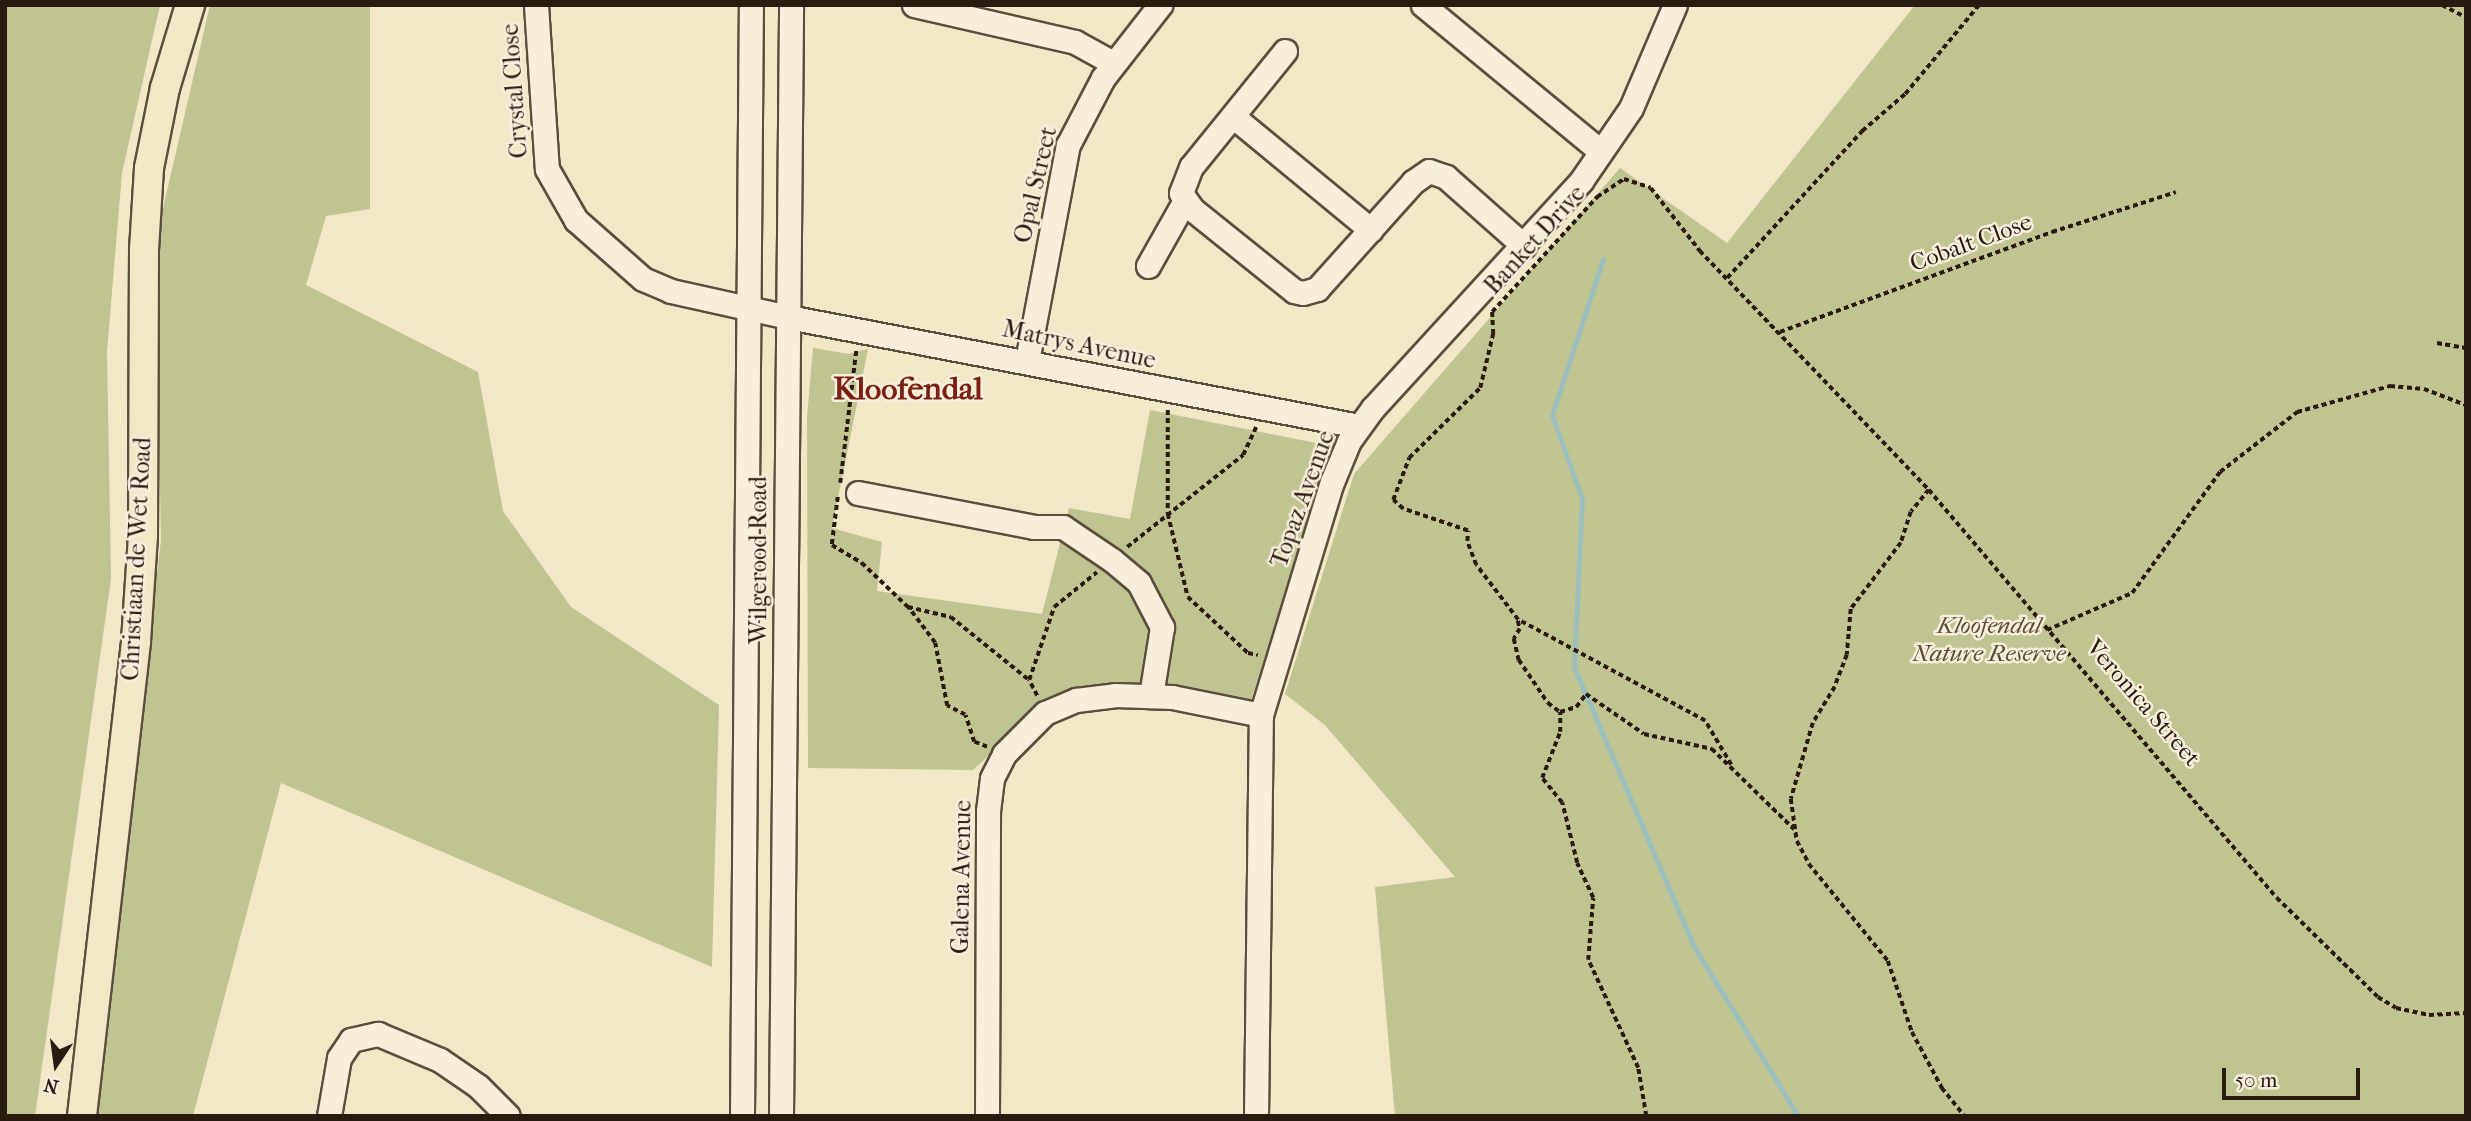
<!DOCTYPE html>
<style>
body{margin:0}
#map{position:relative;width:2471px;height:1121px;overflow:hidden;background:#f2e7c7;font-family:"IM FELL French Canon",serif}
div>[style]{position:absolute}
.green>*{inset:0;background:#c0c491}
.stream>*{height:5px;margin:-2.5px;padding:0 2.5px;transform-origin:2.5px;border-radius:2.5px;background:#9cbebc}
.path>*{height:3.5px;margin-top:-1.75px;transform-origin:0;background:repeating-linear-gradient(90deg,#2a1b11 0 5px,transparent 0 8.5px)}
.roads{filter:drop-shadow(2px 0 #5c4e3e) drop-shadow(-2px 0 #5c4e3e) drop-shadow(0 2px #5c4e3e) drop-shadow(0 -2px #5c4e3e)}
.minor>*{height:23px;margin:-11.5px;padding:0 11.5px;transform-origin:11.5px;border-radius:11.5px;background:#f7efdb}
.major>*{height:28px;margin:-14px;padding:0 14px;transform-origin:14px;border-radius:14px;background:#f2e7c7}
span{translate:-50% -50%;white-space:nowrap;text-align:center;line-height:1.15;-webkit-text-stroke:5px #f7efdb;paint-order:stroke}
.street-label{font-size:24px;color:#2a1b11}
.park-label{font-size:24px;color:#574e37;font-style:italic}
.district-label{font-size:32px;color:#7a1f14;font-weight:700}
.frame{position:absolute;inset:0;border:7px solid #2a1b11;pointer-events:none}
.north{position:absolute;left:21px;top:1030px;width:70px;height:70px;-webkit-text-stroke:5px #f7efdb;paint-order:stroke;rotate:193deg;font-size:19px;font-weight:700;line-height:28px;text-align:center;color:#2a1b11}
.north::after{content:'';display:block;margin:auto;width:24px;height:32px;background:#2a1b11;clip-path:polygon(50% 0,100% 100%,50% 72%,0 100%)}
.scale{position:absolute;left:2222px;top:1068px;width:138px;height:32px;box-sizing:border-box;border:4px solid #2a1b11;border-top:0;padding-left:9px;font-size:21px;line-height:24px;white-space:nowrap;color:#2a1b11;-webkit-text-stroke:5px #f7efdb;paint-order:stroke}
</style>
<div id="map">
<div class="green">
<div style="clip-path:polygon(5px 5px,160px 5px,122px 173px,107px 351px,111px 579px,35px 1116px,5px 1116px)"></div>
<div style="clip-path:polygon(210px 5px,370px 5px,370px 209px,326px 216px,306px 285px,478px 372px,503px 511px,571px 607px,719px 705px,712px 967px,281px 783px,193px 1116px,90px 1116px,161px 540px,155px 243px)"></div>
<div style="clip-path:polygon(1915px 5px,2466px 5px,2466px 1116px,1395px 1116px,1375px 887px,1455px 877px,1325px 725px,1285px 694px,1354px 474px,1620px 168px,1727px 243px)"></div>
<div style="clip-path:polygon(813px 348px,849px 354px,868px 349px,832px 528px,882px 542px,877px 591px,1042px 614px,1069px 508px,1130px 519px,1150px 410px,1336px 447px,1250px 703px,1041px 706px,973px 770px,808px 768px,807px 417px)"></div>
</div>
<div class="stream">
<div style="left:1603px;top:259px;width:164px;rotate:108.1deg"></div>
<div style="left:1552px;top:415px;width:89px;rotate:70.3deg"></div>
<div style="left:1582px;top:499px;width:168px;rotate:92.7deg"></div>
<div style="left:1574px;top:667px;width:302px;rotate:66.8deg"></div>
<div style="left:1693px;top:945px;width:201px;rotate:58.4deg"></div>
</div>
<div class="path">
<div style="left:2442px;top:5px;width:27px;rotate:27deg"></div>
<div style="left:1727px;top:278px;width:200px;rotate:-47.4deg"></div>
<div style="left:1862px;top:131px;width:57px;rotate:-40.7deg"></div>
<div style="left:1905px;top:94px;width:116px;rotate:-50.3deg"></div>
<div style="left:1780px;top:332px;width:290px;rotate:-20.2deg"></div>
<div style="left:2052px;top:232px;width:130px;rotate:-17.9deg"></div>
<div style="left:2437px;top:343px;width:29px;rotate:10deg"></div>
<div style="left:1168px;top:410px;width:104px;rotate:90deg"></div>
<div style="left:1168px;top:514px;width:85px;rotate:76.5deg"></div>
<div style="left:1188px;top:597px;width:82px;rotate:43deg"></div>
<div style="left:1248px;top:653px;width:10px;rotate:11deg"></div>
<div style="left:840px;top:483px;width:133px;rotate:-83.1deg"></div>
<div style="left:1929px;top:490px;width:28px;rotate:129deg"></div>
<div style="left:1911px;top:512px;width:33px;rotate:108deg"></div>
<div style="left:1901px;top:543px;width:83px;rotate:127.1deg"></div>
<div style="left:1851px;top:609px;width:46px;rotate:95deg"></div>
<div style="left:1847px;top:655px;width:34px;rotate:111deg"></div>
<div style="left:1835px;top:687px;width:42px;rotate:121.4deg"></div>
<div style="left:1813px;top:723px;width:79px;rotate:106.1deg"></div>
<div style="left:1791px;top:799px;width:42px;rotate:81.9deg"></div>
<div style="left:1797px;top:841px;width:26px;rotate:62deg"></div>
<div style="left:1809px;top:864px;width:125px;rotate:50.8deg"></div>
<div style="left:1888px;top:961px;width:75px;rotate:71.3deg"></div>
<div style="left:1912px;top:1032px;width:64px;rotate:61.8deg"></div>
<div style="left:1942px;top:1088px;width:36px;rotate:51deg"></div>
<div style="left:838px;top:497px;width:48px;rotate:97.1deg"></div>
<div style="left:832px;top:545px;width:35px;rotate:31deg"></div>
<div style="left:862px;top:563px;width:64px;rotate:43.7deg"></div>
<div style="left:1127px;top:547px;width:148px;rotate:-38.4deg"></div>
<div style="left:1243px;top:455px;width:33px;rotate:-65deg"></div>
<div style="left:1518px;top:621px;width:8px;rotate:76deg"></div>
<div style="left:1520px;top:629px;width:12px;rotate:121deg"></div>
<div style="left:1514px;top:639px;width:22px;rotate:77deg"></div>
<div style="left:1519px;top:660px;width:52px;rotate:56deg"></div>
<div style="left:1548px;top:703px;width:15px;rotate:37deg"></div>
<div style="left:2047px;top:630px;width:93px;rotate:-23.5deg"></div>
<div style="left:2132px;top:593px;width:150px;rotate:-54deg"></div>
<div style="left:2220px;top:472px;width:98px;rotate:-37.9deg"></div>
<div style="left:2297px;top:412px;width:97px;rotate:-15.6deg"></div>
<div style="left:2390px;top:386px;width:34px;rotate:5deg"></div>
<div style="left:2424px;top:389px;width:45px;rotate:20.9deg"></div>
<div style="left:1037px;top:696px;width:18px;rotate:-117deg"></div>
<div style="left:1029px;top:680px;width:77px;rotate:-71.1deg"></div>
<div style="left:1054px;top:607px;width:55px;rotate:-39.1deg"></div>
<div style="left:987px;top:747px;width:14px;rotate:-159deg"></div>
<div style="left:974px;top:742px;width:28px;rotate:-108deg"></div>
<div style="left:965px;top:715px;width:20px;rotate:-153deg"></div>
<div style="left:947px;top:706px;width:64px;rotate:-100.8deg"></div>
<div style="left:935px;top:643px;width:45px;rotate:-126.9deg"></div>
<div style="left:908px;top:607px;width:44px;rotate:13.1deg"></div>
<div style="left:951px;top:617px;width:100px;rotate:38.9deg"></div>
<div style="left:1731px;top:765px;width:51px;rotate:-120.6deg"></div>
<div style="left:1705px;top:721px;width:213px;rotate:-151.6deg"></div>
<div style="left:1518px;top:620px;width:69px;rotate:-127.4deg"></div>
<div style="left:1476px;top:565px;width:26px;rotate:-111deg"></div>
<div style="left:1467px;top:541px;width:10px;rotate:-84deg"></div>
<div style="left:1468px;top:531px;width:69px;rotate:-161.3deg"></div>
<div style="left:1403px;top:509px;width:13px;rotate:-138deg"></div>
<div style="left:1393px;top:500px;width:45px;rotate:-69.1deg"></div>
<div style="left:1409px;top:458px;width:100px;rotate:-44.6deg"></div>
<div style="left:1480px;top:388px;width:56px;rotate:-76.5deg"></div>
<div style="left:1493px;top:334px;width:22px;rotate:-93deg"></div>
<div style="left:1492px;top:312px;width:156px;rotate:-47.6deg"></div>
<div style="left:1597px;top:197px;width:32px;rotate:-34deg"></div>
<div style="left:1624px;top:179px;width:28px;rotate:18deg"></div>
<div style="left:1651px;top:188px;width:80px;rotate:52.1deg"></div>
<div style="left:1700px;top:251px;width:331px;rotate:46.2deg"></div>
<div style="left:1929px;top:490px;width:536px;rotate:49.54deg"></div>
<div style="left:2277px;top:898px;width:141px;rotate:44.4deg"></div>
<div style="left:2378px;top:997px;width:21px;rotate:31deg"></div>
<div style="left:2396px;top:1008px;width:34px;rotate:12deg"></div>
<div style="left:2429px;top:1015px;width:37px;rotate:-3deg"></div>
<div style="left:1646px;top:1116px;width:49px;rotate:-99.5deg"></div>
<div style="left:1638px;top:1068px;width:119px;rotate:-114.8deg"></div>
<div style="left:1588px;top:960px;width:62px;rotate:-85.4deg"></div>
<div style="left:1593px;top:898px;width:38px;rotate:-115deg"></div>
<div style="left:1577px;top:863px;width:62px;rotate:-104deg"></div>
<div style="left:1562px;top:803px;width:32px;rotate:-129deg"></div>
<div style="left:1542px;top:778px;width:49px;rotate:-68.6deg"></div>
<div style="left:1560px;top:732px;width:20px;rotate:-90deg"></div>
<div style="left:1560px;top:712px;width:17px;rotate:-17deg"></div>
<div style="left:1576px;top:707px;width:16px;rotate:-52deg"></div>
<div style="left:1586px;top:694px;width:70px;rotate:34.6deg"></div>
<div style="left:1644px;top:734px;width:70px;rotate:12.4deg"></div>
<div style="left:1712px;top:749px;width:115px;rotate:44.3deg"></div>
</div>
<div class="roads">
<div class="minor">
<div style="left:536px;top:5px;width:164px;rotate:86.2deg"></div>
<div style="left:547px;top:169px;width:59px;rotate:60.4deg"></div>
<div style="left:576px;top:220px;width:89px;rotate:41.4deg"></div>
<div style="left:643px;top:279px;width:30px;rotate:23deg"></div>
<div style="left:671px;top:291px;width:120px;rotate:12.5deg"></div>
<div style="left:788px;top:317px;width:581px;rotate:10.81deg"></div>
<div style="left:914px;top:5px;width:165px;rotate:12.9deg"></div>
<div style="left:1075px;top:42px;width:43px;rotate:28.9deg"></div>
<div style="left:1423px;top:5px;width:229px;rotate:39.5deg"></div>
<div style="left:1285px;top:51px;width:149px;rotate:129deg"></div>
<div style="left:1191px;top:167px;width:28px;rotate:111deg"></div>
<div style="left:1181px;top:193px;width:19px;rotate:55deg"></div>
<div style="left:1192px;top:209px;width:131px;rotate:38.8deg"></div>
<div style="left:1294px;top:291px;width:9px;rotate:13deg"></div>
<div style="left:1303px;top:293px;width:15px;rotate:-16deg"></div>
<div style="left:1317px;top:289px;width:144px;rotate:-48.1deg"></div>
<div style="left:1413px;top:182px;width:19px;rotate:-35deg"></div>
<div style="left:1429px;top:171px;width:18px;rotate:19deg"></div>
<div style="left:1446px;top:177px;width:104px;rotate:41.5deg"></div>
<div style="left:1235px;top:118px;width:176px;rotate:39.5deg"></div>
<div style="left:1148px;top:266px;width:73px;rotate:-60.6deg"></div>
<div style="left:1027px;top:361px;width:220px;rotate:-79.3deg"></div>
<div style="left:1068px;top:145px;width:76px;rotate:-62.4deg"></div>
<div style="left:1103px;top:78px;width:93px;rotate:-52deg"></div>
<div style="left:858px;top:493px;width:179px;rotate:10.9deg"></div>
<div style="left:1034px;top:527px;width:29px"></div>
<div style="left:1063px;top:527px;width:59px;rotate:34deg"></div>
<div style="left:1112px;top:560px;width:35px;rotate:40deg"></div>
<div style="left:1139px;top:583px;width:50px;rotate:62.4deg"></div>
<div style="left:1162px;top:627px;width:70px;rotate:99.1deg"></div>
<div style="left:329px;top:1116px;width:59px;rotate:-80.2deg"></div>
<div style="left:339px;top:1058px;width:22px;rotate:-56deg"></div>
<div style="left:351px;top:1040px;width:28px;rotate:-13deg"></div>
<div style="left:378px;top:1034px;width:67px;rotate:22.8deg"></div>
<div style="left:440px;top:1060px;width:46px;rotate:34.4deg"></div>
<div style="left:478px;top:1086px;width:42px;rotate:45deg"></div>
<div style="left:742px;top:1116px;width:1111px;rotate:-89.54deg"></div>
<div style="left:781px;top:1116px;width:1111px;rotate:-89.48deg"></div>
<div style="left:987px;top:1116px;width:305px;rotate:-89.8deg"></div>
<div style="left:988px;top:811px;width:33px;rotate:-83deg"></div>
<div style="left:992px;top:778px;width:27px;rotate:-63deg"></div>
<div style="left:1004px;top:754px;width:58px;rotate:-45deg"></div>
<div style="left:1045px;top:713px;width:34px;rotate:-23deg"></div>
<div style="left:1076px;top:700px;width:39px;rotate:-7deg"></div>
<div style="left:1115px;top:695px;width:57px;rotate:2deg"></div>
<div style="left:1172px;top:697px;width:91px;rotate:11.4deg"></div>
<div style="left:1256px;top:1116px;width:401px;rotate:-89.3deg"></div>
<div style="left:1261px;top:715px;width:244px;rotate:-73.1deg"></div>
<div style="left:1332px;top:482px;width:44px;rotate:-67.5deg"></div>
<div style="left:1349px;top:441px;width:41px;rotate:-54deg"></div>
<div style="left:1373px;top:408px;width:308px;rotate:-47.5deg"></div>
<div style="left:1581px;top:181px;width:88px;rotate:-55.6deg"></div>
<div style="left:1631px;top:108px;width:112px;rotate:-66.9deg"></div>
</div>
<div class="major">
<div style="left:82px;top:1116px;width:478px;rotate:-83.5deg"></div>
<div style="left:136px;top:641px;width:105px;rotate:-86.2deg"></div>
<div style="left:143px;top:536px;width:286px;rotate:-89.8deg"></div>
<div style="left:144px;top:250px;width:82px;rotate:-86.5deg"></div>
<div style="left:149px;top:168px;width:82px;rotate:-78.7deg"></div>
<div style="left:165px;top:88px;width:87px;rotate:-73.2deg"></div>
</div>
</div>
<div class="street-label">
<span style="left:515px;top:91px;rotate:-94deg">Crystal Close</span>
<span style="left:1036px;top:185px;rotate:-77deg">Opal Street</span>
<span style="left:1535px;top:240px;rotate:-48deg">Banket Drive</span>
<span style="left:1971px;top:243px;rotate:-20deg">Cobalt Close</span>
<span style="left:1079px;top:345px;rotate:12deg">Matrys Avenue</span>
<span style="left:1303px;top:499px;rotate:-70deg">Topaz Avenue</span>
<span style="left:137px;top:559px;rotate:-87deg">Christiaan de Wet Road</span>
<span style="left:759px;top:560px;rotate:-90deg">Wilgerood Road</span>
<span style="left:2143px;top:703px;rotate:49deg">Veronica Street</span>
<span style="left:962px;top:877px;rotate:-89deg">Galena Avenue</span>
</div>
<div class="park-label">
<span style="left:1989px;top:640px">Kloofendal<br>Nature Reserve</span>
</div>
<div class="district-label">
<span style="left:908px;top:389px">Kloofendal</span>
</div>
<div class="frame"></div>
<div class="north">N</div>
<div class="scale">50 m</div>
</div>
